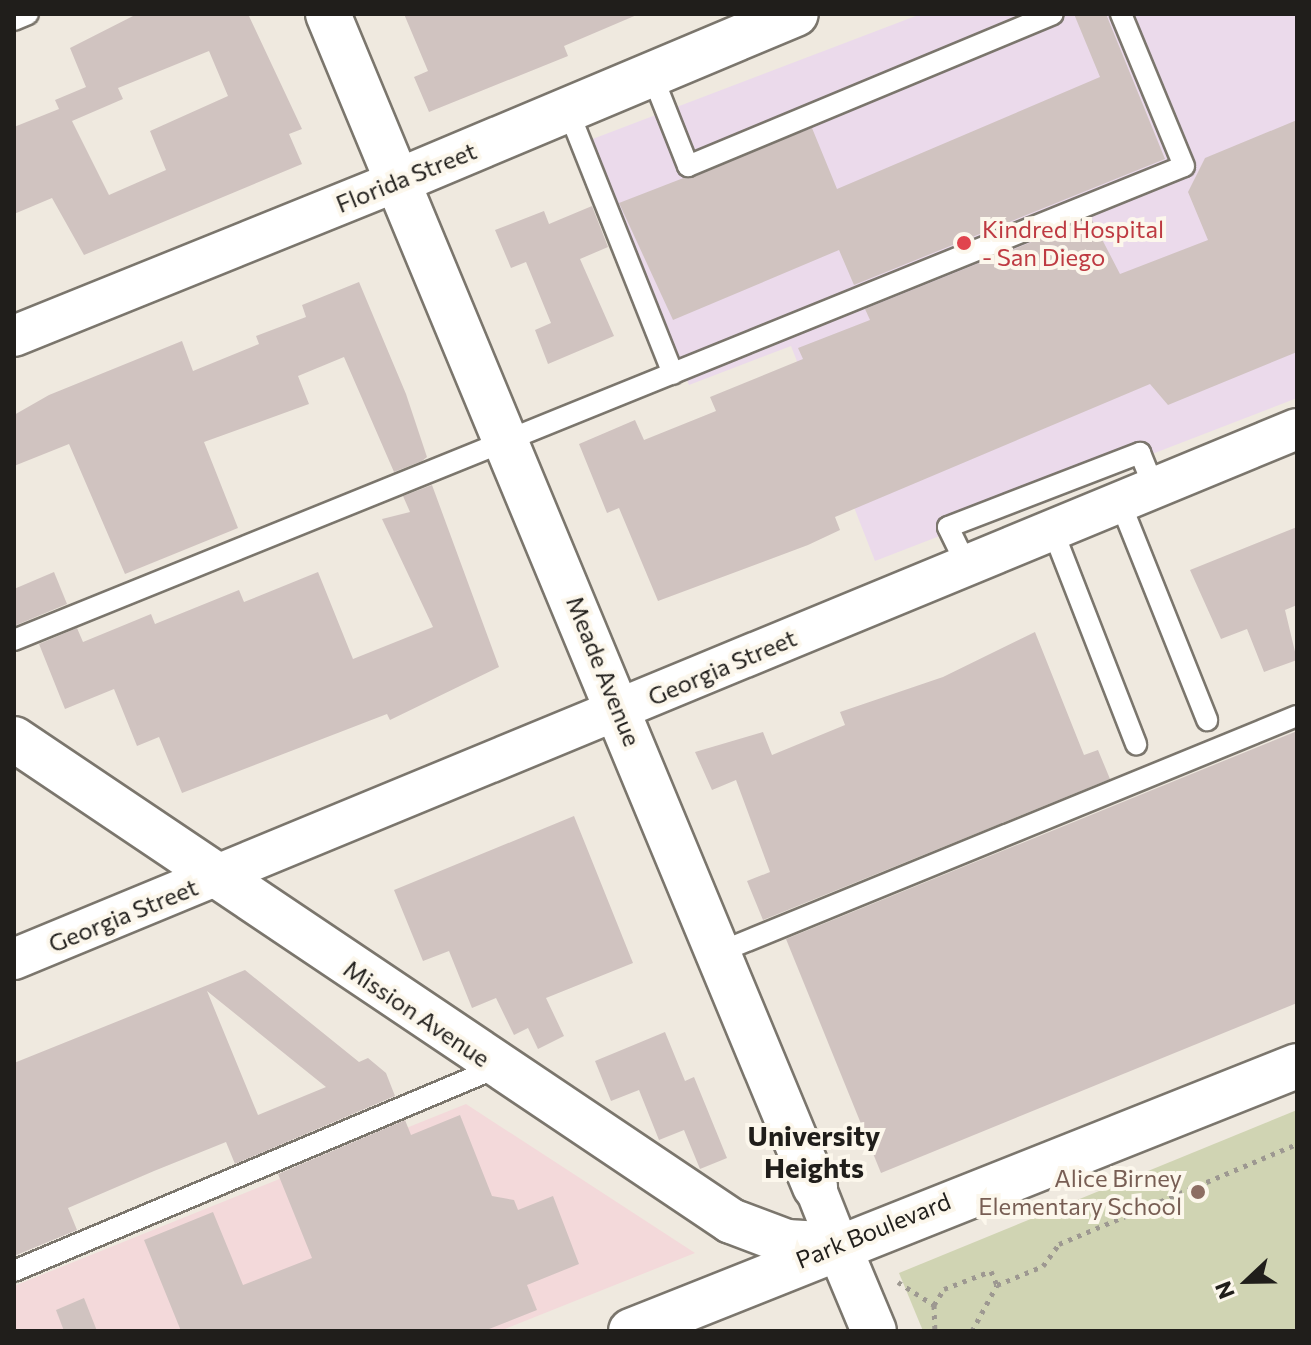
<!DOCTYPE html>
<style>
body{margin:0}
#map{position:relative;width:1311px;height:1345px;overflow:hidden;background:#efe9df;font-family:Commissioner,sans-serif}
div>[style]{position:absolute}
.commercial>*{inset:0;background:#f3d9da}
.medical>*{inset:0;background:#ebdaeb}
.green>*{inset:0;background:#d0d4b3}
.building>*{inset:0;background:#d0c3c0}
.path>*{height:5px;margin-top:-2.5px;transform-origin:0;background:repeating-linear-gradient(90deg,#9d9891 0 4px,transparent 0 10px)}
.roads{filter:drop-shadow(2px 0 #7b766d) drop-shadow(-2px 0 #7b766d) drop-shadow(0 2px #7b766d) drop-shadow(0 -2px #7b766d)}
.lane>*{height:20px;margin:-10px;padding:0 10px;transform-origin:10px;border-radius:10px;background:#fff}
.street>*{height:40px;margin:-20px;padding:0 20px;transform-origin:20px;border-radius:20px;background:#fff}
.secondary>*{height:44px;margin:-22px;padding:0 22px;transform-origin:22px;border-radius:22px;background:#fff}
.dots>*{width:22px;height:22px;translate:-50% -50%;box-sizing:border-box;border:4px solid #fcf7ec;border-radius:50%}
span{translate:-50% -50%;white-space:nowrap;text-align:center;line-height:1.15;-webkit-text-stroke:8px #fcf7ec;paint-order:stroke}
.street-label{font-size:24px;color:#201e1b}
.health-label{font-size:24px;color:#be3a42}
.left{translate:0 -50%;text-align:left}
.education-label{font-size:24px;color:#785e54}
.right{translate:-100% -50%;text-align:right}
.quarter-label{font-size:28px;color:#201e1b;font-weight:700}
.frame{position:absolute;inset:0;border:16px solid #201e1b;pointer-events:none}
.north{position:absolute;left:1207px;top:1241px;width:80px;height:80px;-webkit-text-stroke:6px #fcf7ec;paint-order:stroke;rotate:248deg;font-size:22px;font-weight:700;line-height:32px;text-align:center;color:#201e1b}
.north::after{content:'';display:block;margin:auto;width:28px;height:36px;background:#201e1b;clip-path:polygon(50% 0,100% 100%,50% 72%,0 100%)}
</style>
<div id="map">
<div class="commercial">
<div style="clip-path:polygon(466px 1104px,695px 1253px,500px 1331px,14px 1331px,14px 1286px)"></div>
</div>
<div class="medical">
<div style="clip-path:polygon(921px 14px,1297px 14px,1297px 398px,875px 561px,791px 346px,689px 385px,590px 140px)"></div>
</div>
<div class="green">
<div style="clip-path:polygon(1297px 1110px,1297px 1331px,923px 1331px,899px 1273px)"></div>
</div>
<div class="building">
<div style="clip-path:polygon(evenodd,137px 14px,248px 14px,302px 129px,289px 134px,302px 164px,84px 255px,52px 198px,14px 214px,14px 127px,59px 109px,55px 100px,86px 87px,70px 48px,137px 14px,209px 51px,228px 96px,150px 131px,166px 170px,109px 195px,72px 121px,123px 99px,118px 88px,209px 51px)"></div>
<div style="clip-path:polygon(404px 14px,639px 14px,564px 46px,568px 56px,429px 112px,414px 77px,428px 71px)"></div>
<div style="clip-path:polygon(1074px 14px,1106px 14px,1165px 159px,854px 285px,839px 250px,673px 320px,619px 203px,812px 128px,837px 189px,1100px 77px)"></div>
<div style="clip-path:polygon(1297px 120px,1297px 352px,1168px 405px,1150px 384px,835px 517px,840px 530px,808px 545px,658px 601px,619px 508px,607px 513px,579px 444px,635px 420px,644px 440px,716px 411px,710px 397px,803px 359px,798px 348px,870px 320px,865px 309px,1091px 218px,1120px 274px,1208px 240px,1188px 192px,1205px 158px)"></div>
<div style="clip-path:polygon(592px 206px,608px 247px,580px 259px,614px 336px,548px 364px,535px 330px,551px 323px,526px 262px,511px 268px,495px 230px,544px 211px,549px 224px)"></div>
<div style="clip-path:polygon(359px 282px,406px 394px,427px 457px,422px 461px,394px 472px,344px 357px,298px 376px,309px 404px,204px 442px,238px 528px,125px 574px,69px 444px,14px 466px,14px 415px,49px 395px,182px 341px,193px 371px,259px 344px,256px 336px,306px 317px,302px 305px)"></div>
<div style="clip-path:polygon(432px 485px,499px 667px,390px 720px,387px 714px,182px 793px,159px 737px,137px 746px,114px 689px,65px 709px,39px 644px,77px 628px,83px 642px,151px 614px,155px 624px,239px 590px,244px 602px,318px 572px,353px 659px,433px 627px,382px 519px,410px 512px,403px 496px)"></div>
<div style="clip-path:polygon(1297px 527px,1297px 605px,1285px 610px,1297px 660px,1264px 672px,1247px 629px,1221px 639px,1190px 570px)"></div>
<div style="clip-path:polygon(54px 572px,67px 604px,14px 626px,14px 589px)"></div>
<div style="clip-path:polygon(1035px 632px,1084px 755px,1098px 750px,1110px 779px,763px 920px,747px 881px,770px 872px,736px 780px,712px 790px,695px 752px,763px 732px,772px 755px,845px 725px,840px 712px,943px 677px)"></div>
<div style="clip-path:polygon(1297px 731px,1297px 1003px,881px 1173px,786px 939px)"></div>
<div style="clip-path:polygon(574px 816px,633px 963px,546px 998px,564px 1036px,538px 1049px,528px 1028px,514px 1035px,496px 998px,472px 1008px,449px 951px,423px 961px,394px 890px)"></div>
<div style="clip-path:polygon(evenodd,245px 970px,359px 1062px,368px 1058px,386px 1073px,395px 1096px,235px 1164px,226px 1142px,154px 1171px,68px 1208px,77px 1230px,14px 1256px,14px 1063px,245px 970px,207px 991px,326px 1087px,258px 1115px,207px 991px)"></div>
<div style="clip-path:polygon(665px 1032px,685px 1081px,694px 1077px,727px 1158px,700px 1169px,684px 1130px,659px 1140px,639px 1090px,611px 1101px,595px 1061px)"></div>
<div style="clip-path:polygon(460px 1115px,492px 1196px,514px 1200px,518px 1210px,553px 1196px,579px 1264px,527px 1285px,537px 1310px,484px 1331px,181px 1331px,144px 1240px,213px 1212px,243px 1285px,312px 1258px,278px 1174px,405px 1120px,411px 1135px)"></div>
<div style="clip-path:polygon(84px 1298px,97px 1331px,64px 1331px,56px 1310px)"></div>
</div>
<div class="path">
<div style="left:898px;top:1282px;width:43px;rotate:32.6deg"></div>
<div style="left:934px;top:1305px;width:26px;rotate:88deg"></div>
<div style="left:934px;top:1305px;width:19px;rotate:-58deg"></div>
<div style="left:944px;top:1289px;width:50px;rotate:-21deg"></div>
<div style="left:991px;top:1271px;width:15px;rotate:67deg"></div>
<div style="left:972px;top:1331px;width:52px;rotate:-61.5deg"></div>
<div style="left:997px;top:1285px;width:50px;rotate:-22.4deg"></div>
<div style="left:1043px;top:1266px;width:27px;rotate:-54deg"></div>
<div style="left:1059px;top:1244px;width:258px;rotate:-22.8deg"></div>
</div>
<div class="roads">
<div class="lane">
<div style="left:14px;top:20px;width:15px;rotate:-23deg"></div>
<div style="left:652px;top:75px;width:98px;rotate:68.4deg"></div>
<div style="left:688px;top:166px;width:395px;rotate:-22.6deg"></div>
<div style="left:568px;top:110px;width:284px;rotate:68.3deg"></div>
<div style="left:1120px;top:502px;width:235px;rotate:68.2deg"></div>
<div style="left:1053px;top:531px;width:229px;rotate:68.7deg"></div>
<div style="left:967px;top:566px;width:43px;rotate:-116deg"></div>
<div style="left:948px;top:527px;width:206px;rotate:-21.1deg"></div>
<div style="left:1140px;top:453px;width:38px;rotate:68deg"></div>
<div style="left:14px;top:640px;width:1262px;rotate:-22.05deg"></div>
<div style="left:1184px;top:166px;width:165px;rotate:-112.5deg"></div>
<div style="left:720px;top:952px;width:623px;rotate:-22.25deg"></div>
<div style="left:14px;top:1271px;width:525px;rotate:-22.85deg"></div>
</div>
<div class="street">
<div style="left:14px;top:336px;width:419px;rotate:-22deg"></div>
<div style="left:14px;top:959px;width:1388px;rotate:-22.45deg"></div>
<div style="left:815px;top:1187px;width:62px;rotate:68.4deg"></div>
</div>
<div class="secondary">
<div style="left:328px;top:14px;width:1270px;rotate:67.45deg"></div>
<div style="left:403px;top:179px;width:426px;rotate:-22.8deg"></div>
<div style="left:14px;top:739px;width:864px;rotate:33.91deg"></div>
<div style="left:731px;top:1221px;width:60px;rotate:20.6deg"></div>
<div style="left:787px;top:1242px;width:51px;rotate:3.4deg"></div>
<div style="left:838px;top:1245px;width:93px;rotate:67.3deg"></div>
<div style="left:631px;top:1331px;width:717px;rotate:-21.7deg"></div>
</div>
</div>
<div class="dots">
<div style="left:964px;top:243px;background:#e0444e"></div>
<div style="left:1198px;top:1192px;background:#8d6e63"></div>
</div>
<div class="street-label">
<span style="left:406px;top:177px;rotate:-22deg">Florida Street</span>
<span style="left:722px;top:667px;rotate:-23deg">Georgia Street</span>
<span style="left:604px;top:671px;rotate:68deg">Meade Avenue</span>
<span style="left:123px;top:915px;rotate:-22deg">Georgia Street</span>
<span style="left:417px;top:1013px;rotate:34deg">Mission Avenue</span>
<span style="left:873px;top:1230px;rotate:-22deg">Park Boulevard</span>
</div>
<div class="health-label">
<span class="left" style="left:982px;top:243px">Kindred Hospital<br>- San Diego</span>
</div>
<div class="education-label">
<span class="right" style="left:1182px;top:1192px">Alice Birney<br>Elementary School</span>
</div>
<div class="quarter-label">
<span style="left:814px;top:1151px">University<br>Heights</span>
</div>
<div class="frame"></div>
<div class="north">N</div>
</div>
